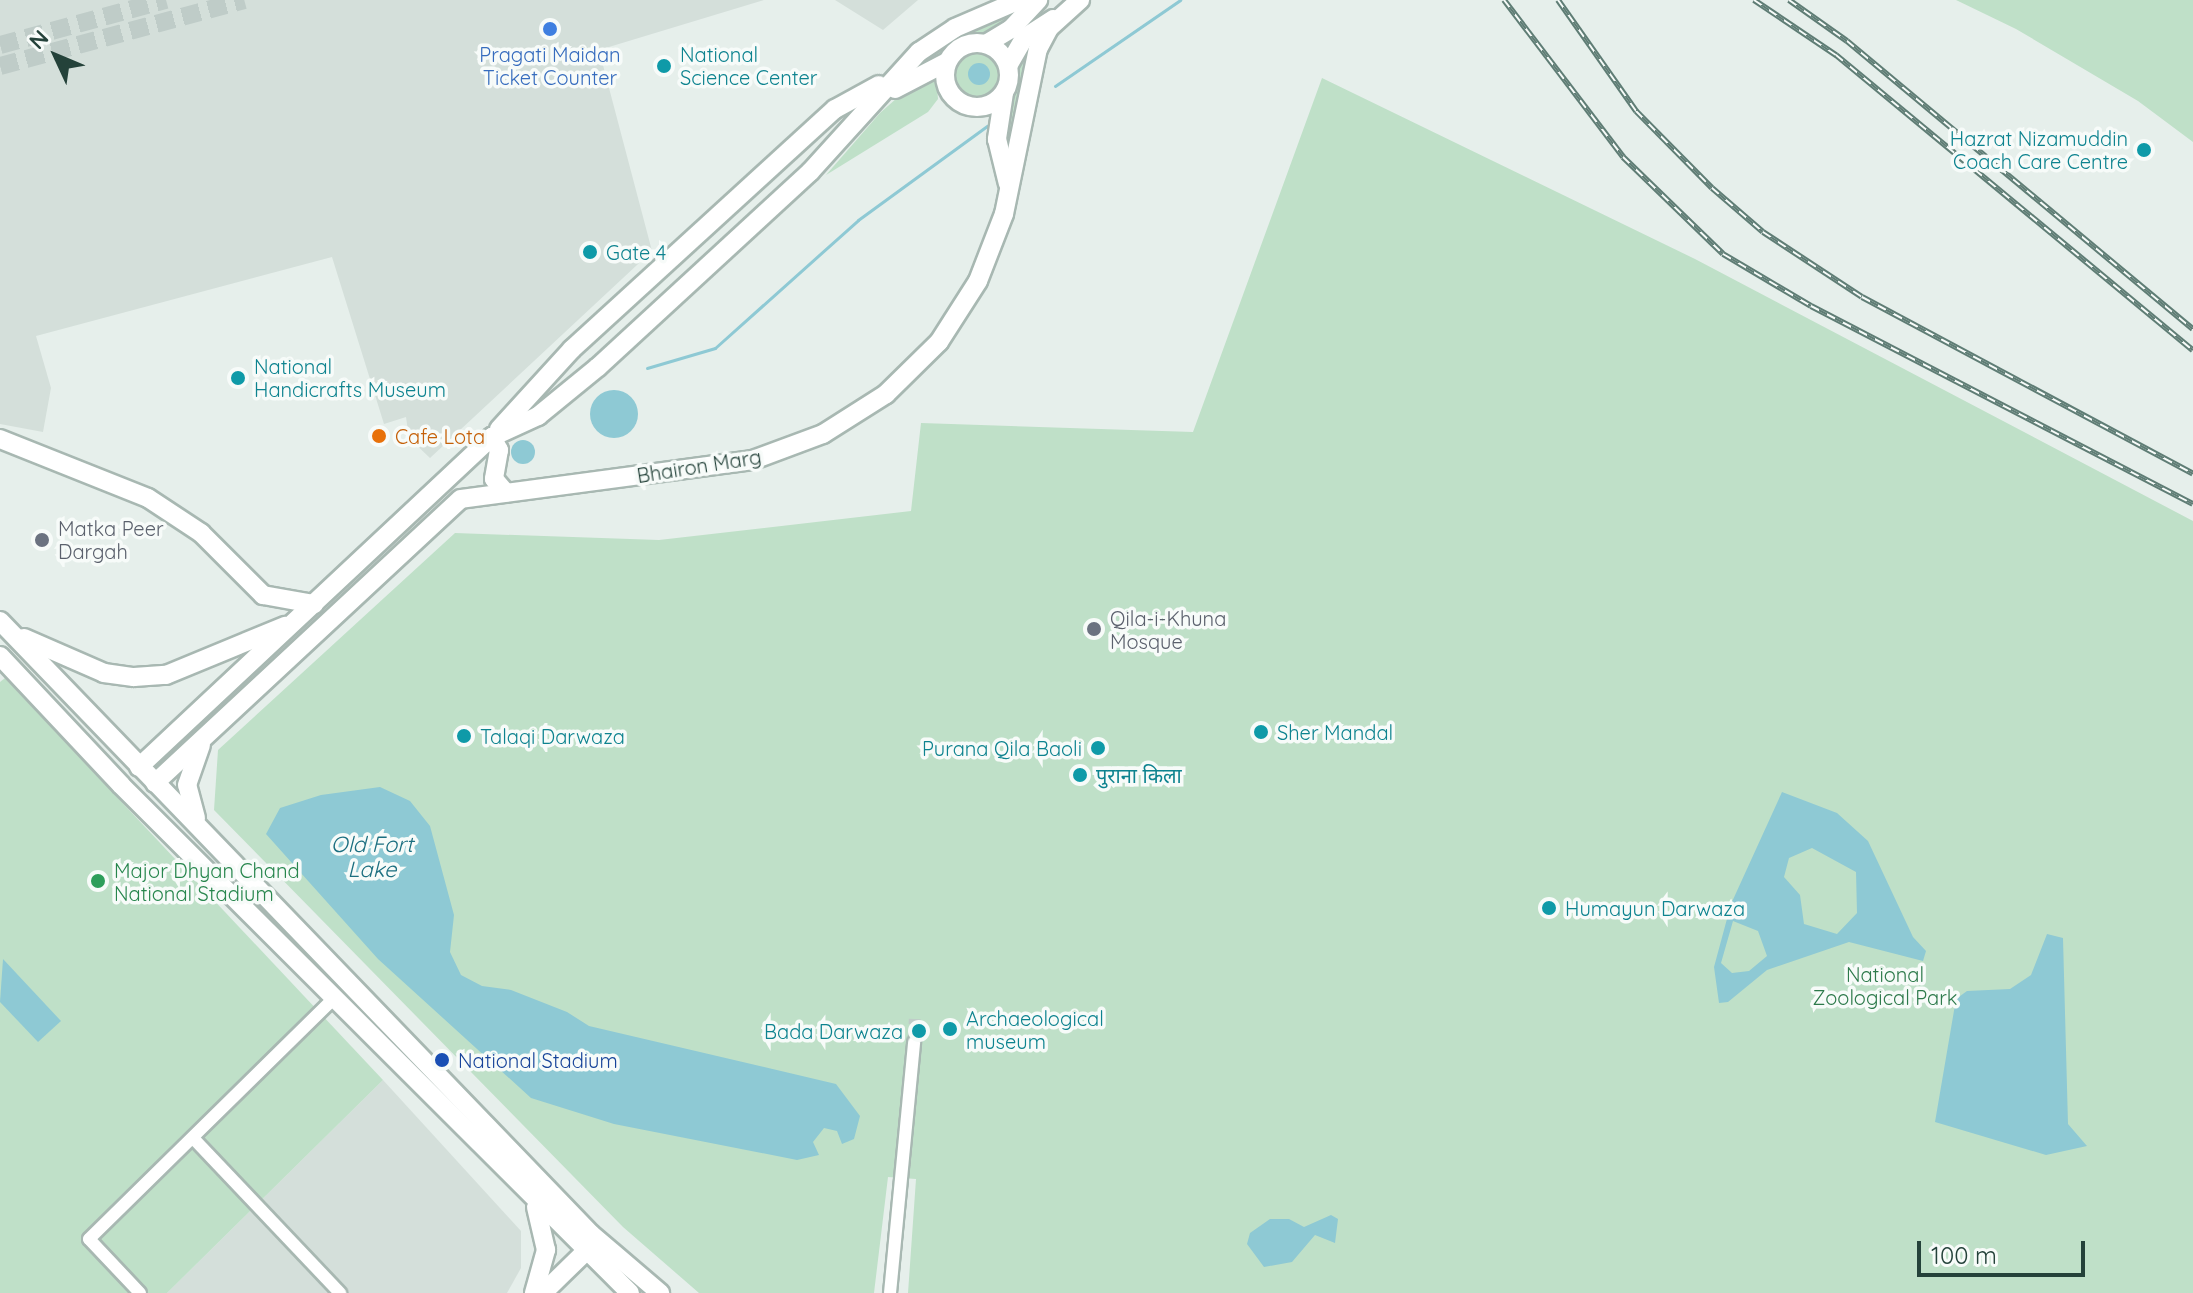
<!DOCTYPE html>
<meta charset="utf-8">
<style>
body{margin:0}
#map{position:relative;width:2193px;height:1293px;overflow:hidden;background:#e6efeb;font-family:Quicksand,"Noto Sans Devanagari",sans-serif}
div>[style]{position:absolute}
.built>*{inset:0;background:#d4dfda}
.green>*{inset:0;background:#bfe0c8}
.round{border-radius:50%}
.water>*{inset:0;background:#8ec9d4}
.stream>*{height:3px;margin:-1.5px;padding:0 1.5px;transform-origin:1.5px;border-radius:1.5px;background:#8ec9d4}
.street-tunnel>*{height:12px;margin-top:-6px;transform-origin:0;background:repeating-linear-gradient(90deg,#bfccc8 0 12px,transparent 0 18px)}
.secondary-tunnel>*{height:18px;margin-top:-9px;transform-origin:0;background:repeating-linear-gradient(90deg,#bfccc8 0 18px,transparent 0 27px)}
.roads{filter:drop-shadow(2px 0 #a8b8b2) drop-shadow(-2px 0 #a8b8b2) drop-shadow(0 2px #a8b8b2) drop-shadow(0 -2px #a8b8b2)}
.street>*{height:12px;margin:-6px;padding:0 6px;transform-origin:6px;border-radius:6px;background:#fff}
.secondary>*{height:18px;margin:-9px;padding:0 9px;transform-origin:9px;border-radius:9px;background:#fff}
.secondary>.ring{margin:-9px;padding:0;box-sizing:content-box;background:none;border:18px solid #fff;border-radius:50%}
.rail>*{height:6px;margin-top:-3px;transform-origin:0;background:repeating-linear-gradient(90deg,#f7fbf9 0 9px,#5f7d75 0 18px);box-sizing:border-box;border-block:2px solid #5f7d75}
.dots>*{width:22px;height:22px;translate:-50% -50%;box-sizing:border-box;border:4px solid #f7fbf9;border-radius:50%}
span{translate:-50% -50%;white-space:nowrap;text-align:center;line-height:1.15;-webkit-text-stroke:7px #f7fbf9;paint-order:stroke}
.shop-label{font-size:20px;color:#366cbe}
.culture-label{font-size:20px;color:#0d838f}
.left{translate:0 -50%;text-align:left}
.right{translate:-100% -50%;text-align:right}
.food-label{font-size:20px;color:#c56008}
.street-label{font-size:20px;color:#24423a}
.worship-label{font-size:20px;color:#5b616d}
.leisure-label{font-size:20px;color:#27864d}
.park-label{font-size:20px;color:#2d7a4b}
.transit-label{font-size:20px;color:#164399}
.water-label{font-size:22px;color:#1c6f80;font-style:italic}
.north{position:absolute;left:16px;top:16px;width:80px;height:80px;-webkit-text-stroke:6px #f7fbf9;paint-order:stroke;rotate:314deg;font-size:22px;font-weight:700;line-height:32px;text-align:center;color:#24423a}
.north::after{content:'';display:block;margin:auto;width:28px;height:36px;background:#24423a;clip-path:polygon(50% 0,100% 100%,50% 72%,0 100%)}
.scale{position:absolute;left:1917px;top:1241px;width:168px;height:36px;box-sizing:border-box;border:4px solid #24423a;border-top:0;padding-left:10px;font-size:24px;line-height:28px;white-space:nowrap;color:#24423a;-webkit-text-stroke:6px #f7fbf9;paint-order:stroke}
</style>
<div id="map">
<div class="built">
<div style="clip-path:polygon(0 0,764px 0,599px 50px,652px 251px,430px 458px,409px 438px,406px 417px,384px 424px,332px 257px,36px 336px,51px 388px,43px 432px,0 424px)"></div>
<div style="clip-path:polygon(835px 0,918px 0,883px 30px)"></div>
<div style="clip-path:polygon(383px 1080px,521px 1231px,521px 1268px,507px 1293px,167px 1293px)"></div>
</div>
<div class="green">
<div style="clip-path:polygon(1956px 0,2193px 0,2193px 142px,2138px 101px,2016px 29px)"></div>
<div style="clip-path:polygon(1014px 12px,980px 37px,964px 38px,942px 58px,915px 66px,963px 35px)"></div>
<div style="clip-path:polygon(1038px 35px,1019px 87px,1010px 154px,1004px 137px,1017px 61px)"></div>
<div class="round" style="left:953px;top:51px;width:48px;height:48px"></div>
<div style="clip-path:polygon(936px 74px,938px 99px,928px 112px,826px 175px,880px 113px,915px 82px)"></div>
<div style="clip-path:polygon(1322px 78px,1695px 259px,2193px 521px,2193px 1293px,908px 1293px,916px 1179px,888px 1177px,874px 1293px,699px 1293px,623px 1227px,214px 810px,218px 750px,455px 533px,659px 540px,911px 511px,921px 423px,1193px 432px)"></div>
<div style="clip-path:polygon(5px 678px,383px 1080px,167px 1293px,0 1293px,0 682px)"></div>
</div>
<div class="water">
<div class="round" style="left:968px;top:63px;width:22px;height:22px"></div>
<div class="round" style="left:590px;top:390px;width:48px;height:48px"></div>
<div class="round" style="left:511px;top:440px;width:24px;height:24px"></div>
<div style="clip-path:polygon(380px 787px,410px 801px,430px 826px,454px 915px,450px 952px,461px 975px,482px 986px,511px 990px,567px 1012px,589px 1026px,836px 1084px,860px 1116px,854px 1139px,842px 1144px,837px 1131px,824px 1128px,813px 1142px,819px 1155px,797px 1160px,614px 1124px,531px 1098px,378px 959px,266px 834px,280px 808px,321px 795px)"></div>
<div style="clip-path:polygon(evenodd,1782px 792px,1837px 813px,1868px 841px,1913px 937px,1926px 951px,1923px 961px,1849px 942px,1767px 970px,1728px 1002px,1719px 1003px,1714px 967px,1731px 904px,1782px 792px,1812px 848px,1856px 872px,1857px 913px,1837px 934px,1804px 924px,1800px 895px,1784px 877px,1789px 858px,1812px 848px,1782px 792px,1733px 921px,1758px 931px,1767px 956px,1749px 971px,1732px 973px,1721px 963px,1733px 921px)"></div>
<div style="clip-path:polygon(2047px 934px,2063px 938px,2068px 1124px,2087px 1146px,2046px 1155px,1935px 1122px,1956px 999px,1967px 991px,2010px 989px,2031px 975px)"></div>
<div style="clip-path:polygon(3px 959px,61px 1021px,38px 1042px,0 1002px)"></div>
<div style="clip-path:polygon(1331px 1215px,1338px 1219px,1335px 1243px,1315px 1235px,1292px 1262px,1264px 1267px,1247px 1244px,1250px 1233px,1270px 1219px,1289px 1219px,1304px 1227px)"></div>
</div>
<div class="stream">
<div style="left:1055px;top:86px;width:152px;rotate:-34.5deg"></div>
<div style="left:647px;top:368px;width:71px;rotate:-16.4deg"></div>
<div style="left:715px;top:348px;width:192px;rotate:-41.8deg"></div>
<div style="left:858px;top:220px;width:160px;rotate:-36.1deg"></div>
</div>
<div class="street-tunnel">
<div style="left:914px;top:1042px;width:23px;rotate:-88deg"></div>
</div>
<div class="secondary-tunnel">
<div style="left:0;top:45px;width:172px;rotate:-15.2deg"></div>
<div style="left:0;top:66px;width:253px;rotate:-15.1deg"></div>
</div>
<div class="roads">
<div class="street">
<div style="left:193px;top:1138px;width:214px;rotate:46.5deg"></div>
<div style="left:140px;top:1293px;width:74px;rotate:-133.4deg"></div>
<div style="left:89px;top:1239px;width:344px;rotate:-44.5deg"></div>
<div style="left:890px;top:1293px;width:252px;rotate:-84.5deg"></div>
</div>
<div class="secondary">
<div class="ring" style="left:945px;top:43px;width:46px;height:46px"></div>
<div style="left:986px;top:44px;width:29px;rotate:-31deg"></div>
<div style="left:1011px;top:29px;width:40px;rotate:-47deg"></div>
<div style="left:1008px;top:66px;width:32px;rotate:-60deg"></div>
<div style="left:1024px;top:38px;width:35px;rotate:-33deg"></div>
<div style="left:895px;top:89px;width:59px;rotate:-27.4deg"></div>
<div style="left:1004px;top:93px;width:47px;rotate:98.7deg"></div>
<div style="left:997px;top:139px;width:46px;rotate:76.3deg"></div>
<div style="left:499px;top:429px;width:108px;rotate:-47.6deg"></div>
<div style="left:572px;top:349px;width:356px;rotate:-42.4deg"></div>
<div style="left:835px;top:109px;width:50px;rotate:-28.6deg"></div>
<div style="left:492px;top:437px;width:15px;rotate:62deg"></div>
<div style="left:499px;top:450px;width:29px;rotate:100deg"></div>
<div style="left:494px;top:479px;width:18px;rotate:49deg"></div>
<div style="left:0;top:439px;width:159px;rotate:21.7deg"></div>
<div style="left:148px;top:498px;width:64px;rotate:33.4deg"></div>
<div style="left:201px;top:533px;width:88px;rotate:45deg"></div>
<div style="left:263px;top:595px;width:52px;rotate:10deg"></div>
<div style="left:0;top:621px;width:851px;rotate:46.05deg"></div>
<div style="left:591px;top:1234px;width:91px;rotate:40.5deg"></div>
<div style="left:24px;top:638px;width:87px;rotate:23.6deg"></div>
<div style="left:104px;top:673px;width:30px;rotate:8deg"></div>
<div style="left:134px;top:677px;width:32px;rotate:-4deg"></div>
<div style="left:166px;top:675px;width:129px;rotate:-22.4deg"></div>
<div style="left:0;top:656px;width:177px;rotate:46.8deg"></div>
<div style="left:121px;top:785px;width:719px;rotate:44.94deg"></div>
<div style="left:139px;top:767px;width:483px;rotate:-43.1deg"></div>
<div style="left:492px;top:437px;width:51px;rotate:-24.5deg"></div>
<div style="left:538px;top:416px;width:77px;rotate:-39.2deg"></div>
<div style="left:598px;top:367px;width:288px;rotate:-42.6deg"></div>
<div style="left:810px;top:172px;width:162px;rotate:-47.8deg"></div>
<div style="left:919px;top:52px;width:43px;rotate:-33.7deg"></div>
<div style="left:955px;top:28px;width:71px;rotate:-23.3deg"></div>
<div style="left:155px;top:783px;width:417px;rotate:-42.9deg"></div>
<div style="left:461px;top:499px;width:295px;rotate:-7.6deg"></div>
<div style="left:753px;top:460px;width:75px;rotate:-20.4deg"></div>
<div style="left:823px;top:434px;width:75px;rotate:-32.4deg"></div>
<div style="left:886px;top:394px;width:74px;rotate:-44.5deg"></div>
<div style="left:939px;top:342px;width:72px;rotate:-57.4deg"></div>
<div style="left:978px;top:281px;width:72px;rotate:-68.8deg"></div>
<div style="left:1004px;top:214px;width:168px;rotate:-78.4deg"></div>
<div style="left:1038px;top:49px;width:24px;rotate:-62deg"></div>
<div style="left:1049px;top:28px;width:42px;rotate:-42.1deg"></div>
<div style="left:196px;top:818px;width:34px;rotate:-105deg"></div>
<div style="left:187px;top:785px;width:42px;rotate:-70.7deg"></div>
<div style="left:534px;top:1293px;width:45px;rotate:-74.4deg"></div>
<div style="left:546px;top:1250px;width:44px;rotate:-103.1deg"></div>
<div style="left:543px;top:1293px;width:57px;rotate:-44.3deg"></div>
</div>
</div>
<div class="rail">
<div style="left:1504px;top:0;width:197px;rotate:52.8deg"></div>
<div style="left:1623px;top:157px;width:139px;rotate:44.1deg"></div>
<div style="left:1723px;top:254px;width:102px;rotate:30.6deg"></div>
<div style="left:1811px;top:306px;width:430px;rotate:27.4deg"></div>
<div style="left:1558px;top:0;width:136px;rotate:54.9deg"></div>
<div style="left:1636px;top:111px;width:108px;rotate:45.4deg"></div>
<div style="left:1712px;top:188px;width:67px;rotate:40.8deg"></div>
<div style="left:1763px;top:232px;width:118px;rotate:33.3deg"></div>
<div style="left:1862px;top:297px;width:375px;rotate:28.1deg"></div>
<div style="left:1754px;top:0;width:99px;rotate:33.9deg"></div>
<div style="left:1836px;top:55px;width:463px;rotate:39.6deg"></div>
<div style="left:1789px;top:0;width:71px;rotate:35.3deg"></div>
<div style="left:1847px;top:41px;width:450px;rotate:39.8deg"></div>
</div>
<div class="dots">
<div style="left:550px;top:29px;background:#3f7fe0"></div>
<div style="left:664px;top:66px;background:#0f9aa8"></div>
<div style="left:2144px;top:150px;background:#0f9aa8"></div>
<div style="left:590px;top:252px;background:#0f9aa8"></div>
<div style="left:238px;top:378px;background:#0f9aa8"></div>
<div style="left:379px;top:436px;background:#e8710a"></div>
<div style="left:42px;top:540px;background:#6b7280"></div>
<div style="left:1094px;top:629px;background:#6b7280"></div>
<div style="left:1261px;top:732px;background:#0f9aa8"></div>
<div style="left:464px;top:736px;background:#0f9aa8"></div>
<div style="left:1098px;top:748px;background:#0f9aa8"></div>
<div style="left:1080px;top:775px;background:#0f9aa8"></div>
<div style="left:98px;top:881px;background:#2e9e5b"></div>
<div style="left:1549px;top:908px;background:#0f9aa8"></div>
<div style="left:950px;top:1029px;background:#0f9aa8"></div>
<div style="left:919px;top:1031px;background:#0f9aa8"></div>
<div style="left:442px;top:1060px;background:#1a4fb4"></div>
</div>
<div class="shop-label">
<span style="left:550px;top:66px">Pragati Maidan<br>Ticket Counter</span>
</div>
<div class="culture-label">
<span class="left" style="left:680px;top:66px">National<br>Science Center</span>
<span class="right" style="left:2128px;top:150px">Hazrat Nizamuddin<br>Coach Care Centre</span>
<span class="left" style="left:606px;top:252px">Gate 4</span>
<span class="left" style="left:254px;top:378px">National<br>Handicrafts Museum</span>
<span class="left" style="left:1277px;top:732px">Sher Mandal</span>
<span class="left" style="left:480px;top:736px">Talaqi Darwaza</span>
<span class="right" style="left:1082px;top:748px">Purana Qila Baoli</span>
<span class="left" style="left:1096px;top:775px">पुराना किला</span>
<span class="left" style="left:1565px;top:908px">Humayun Darwaza</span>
<span class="left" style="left:966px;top:1030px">Archaeological<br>museum</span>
<span class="right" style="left:903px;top:1031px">Bada Darwaza</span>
</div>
<div class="food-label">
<span class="left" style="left:395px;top:436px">Cafe Lota</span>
</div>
<div class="street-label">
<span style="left:699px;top:466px;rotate:-9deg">Bhairon Marg</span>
</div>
<div class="worship-label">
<span class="left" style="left:58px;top:540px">Matka Peer<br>Dargah</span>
<span class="left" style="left:1110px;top:630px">Qila-i-Khuna<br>Mosque</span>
</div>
<div class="leisure-label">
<span class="left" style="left:114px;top:882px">Major Dhyan Chand<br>National Stadium</span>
</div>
<div class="park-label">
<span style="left:1885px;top:986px">National<br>Zoological Park</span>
</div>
<div class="transit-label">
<span class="left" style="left:458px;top:1060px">National Stadium</span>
</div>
<div class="water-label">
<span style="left:372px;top:857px">Old Fort<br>Lake</span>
</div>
<div class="north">N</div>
<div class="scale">100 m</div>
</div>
